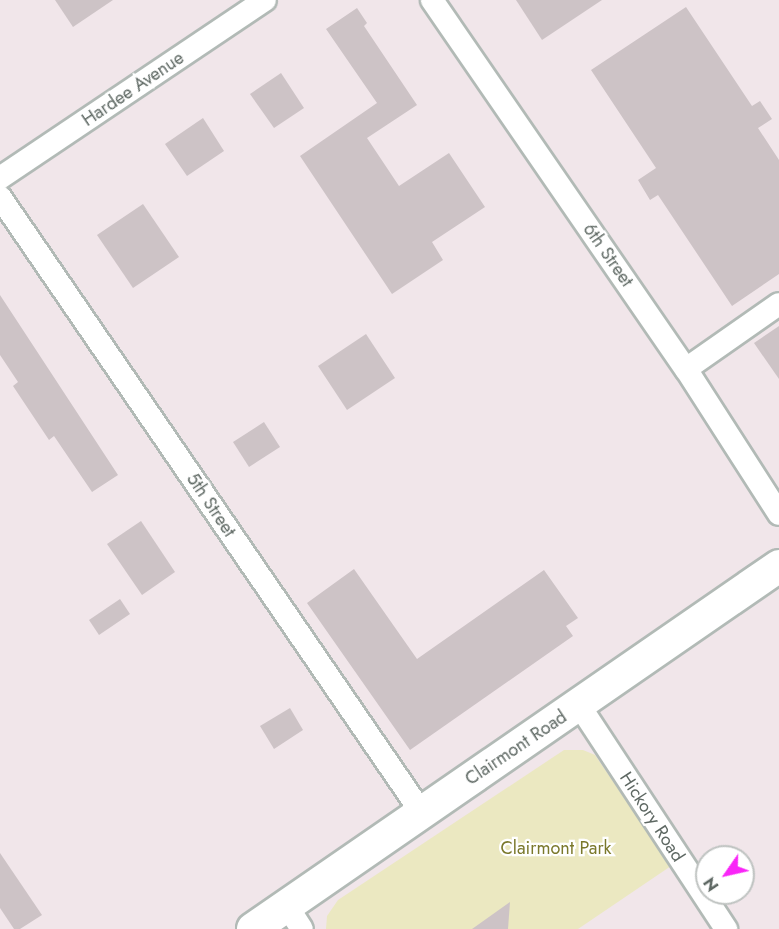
<!DOCTYPE html>
<style>
body{margin:0}
#map{position:relative;width:779px;height:929px;overflow:hidden;background:#f1e6ea;font-family:Jost,sans-serif}
div>[style]{position:absolute}
.green>*{inset:0;background:#ebe8c1}
.building>*{inset:0;background:#cdc3c6}
.roads{filter:drop-shadow(2px 0 #b2bab6) drop-shadow(-2px 0 #b2bab6) drop-shadow(0 2px #b2bab6) drop-shadow(0 -2px #b2bab6)}
.minor>*{height:22px;margin:-11px;padding:0 11px;transform-origin:11px;border-radius:11px;background:#fff}
.secondary>*{height:32px;margin:-16px;padding:0 16px;transform-origin:16px;border-radius:16px;background:#fff}
span{translate:-50% -50%;white-space:nowrap;text-align:center;line-height:1.15;-webkit-text-stroke:4.5px #fff;paint-order:stroke}
.street-label{font-size:18px;color:#5e6863}
.park-label{font-size:18px;color:#7a782b}
.north{position:absolute;left:695px;top:845px;width:60px;height:60px;box-sizing:border-box;background:#fff;border:2px solid #bfc3c1;border-radius:50%;rotate:236deg;font-size:16px;font-weight:700;line-height:24px;text-align:center;color:#5e6863}
.north::after{content:'';display:block;margin:auto;width:21px;height:27px;background:#f925f7;clip-path:polygon(50% 0,100% 100%,50% 72%,0 100%)}
</style>
<div id="map">
<div class="green">
<div style="clip-path:polygon(564px 750px,583px 750px,595px 755px,671px 866px,578px 929px,326px 929px,327px 916px,338px 900px)"></div>
</div>
<div class="building">
<div style="clip-path:polygon(55px 0,113px 0,73px 27px)"></div>
<div style="clip-path:polygon(516px 0,602px 0,542px 40px)"></div>
<div style="clip-path:polygon(686px 7px,752px 106px,760px 101px,772px 119px,758px 128px,779px 160px,779px 274px,732px 306px,658px 195px,650px 200px,638px 180px,656px 168px,591px 70px)"></div>
<div style="clip-path:polygon(357px 8px,367px 23px,364px 26px,417px 105px,367px 138px,399px 186px,449px 153px,485px 207px,432px 242px,443px 260px,392px 294px,300px 156px,377px 103px,326px 29px)"></div>
<div style="clip-path:polygon(281px 73px,304px 108px,274px 128px,250px 94px)"></div>
<div style="clip-path:polygon(203px 118px,224px 151px,187px 176px,165px 144px)"></div>
<div style="clip-path:polygon(143px 204px,179px 257px,133px 288px,97px 235px)"></div>
<div style="clip-path:polygon(0 295px,118px 475px,92px 492px,54px 436px,49px 440px,13px 386px,18px 382px,0 355px)"></div>
<div style="clip-path:polygon(779px 326px,779px 379px,754px 343px)"></div>
<div style="clip-path:polygon(366px 334px,395px 378px,347px 410px,318px 366px)"></div>
<div style="clip-path:polygon(264px 422px,280px 447px,249px 467px,233px 442px)"></div>
<div style="clip-path:polygon(141px 521px,175px 572px,142px 595px,107px 544px)"></div>
<div style="clip-path:polygon(354px 569px,417px 659px,544px 570px,578px 618px,566px 626px,573px 636px,410px 750px,307px 603px)"></div>
<div style="clip-path:polygon(120px 599px,130px 614px,99px 635px,89px 620px)"></div>
<div style="clip-path:polygon(290px 708px,303px 730px,274px 749px,260px 726px)"></div>
<div style="clip-path:polygon(0 853px,42px 915px,20px 929px,14px 929px,0 908px)"></div>
<div style="clip-path:polygon(510px 902px,508px 929px,472px 929px)"></div>
</div>
<div class="roads">
<div class="minor">
<div style="left:432px;top:0;width:448px;rotate:55.5deg"></div>
<div style="left:686px;top:369px;width:172px;rotate:57.3deg"></div>
<div style="left:0;top:178px;width:319px;rotate:-33.9deg"></div>
<div style="left:0;top:197px;width:747px;rotate:55.59deg"></div>
<div style="left:686px;top:369px;width:113px;rotate:-35deg"></div>
<div style="left:579px;top:705px;width:268px;rotate:56.7deg"></div>
<div style="left:287px;top:906px;width:27px;rotate:57deg"></div>
</div>
<div class="secondary">
<div style="left:253px;top:929px;width:639px;rotate:-34.61deg"></div>
</div>
</div>
<div class="street-label">
<span style="left:133px;top:89px;rotate:-34deg">Hardee Avenue</span>
<span style="left:608px;top:255px;rotate:55deg">6th Street</span>
<span style="left:211px;top:505px;rotate:56deg">5th Street</span>
<span style="left:516px;top:748px;rotate:-34deg">Clairmont Road</span>
<span style="left:652px;top:817px;rotate:57deg">Hickory Road</span>
</div>
<div class="park-label">
<span style="left:556px;top:848px">Clairmont Park</span>
</div>
<div class="north">N</div>
</div>
